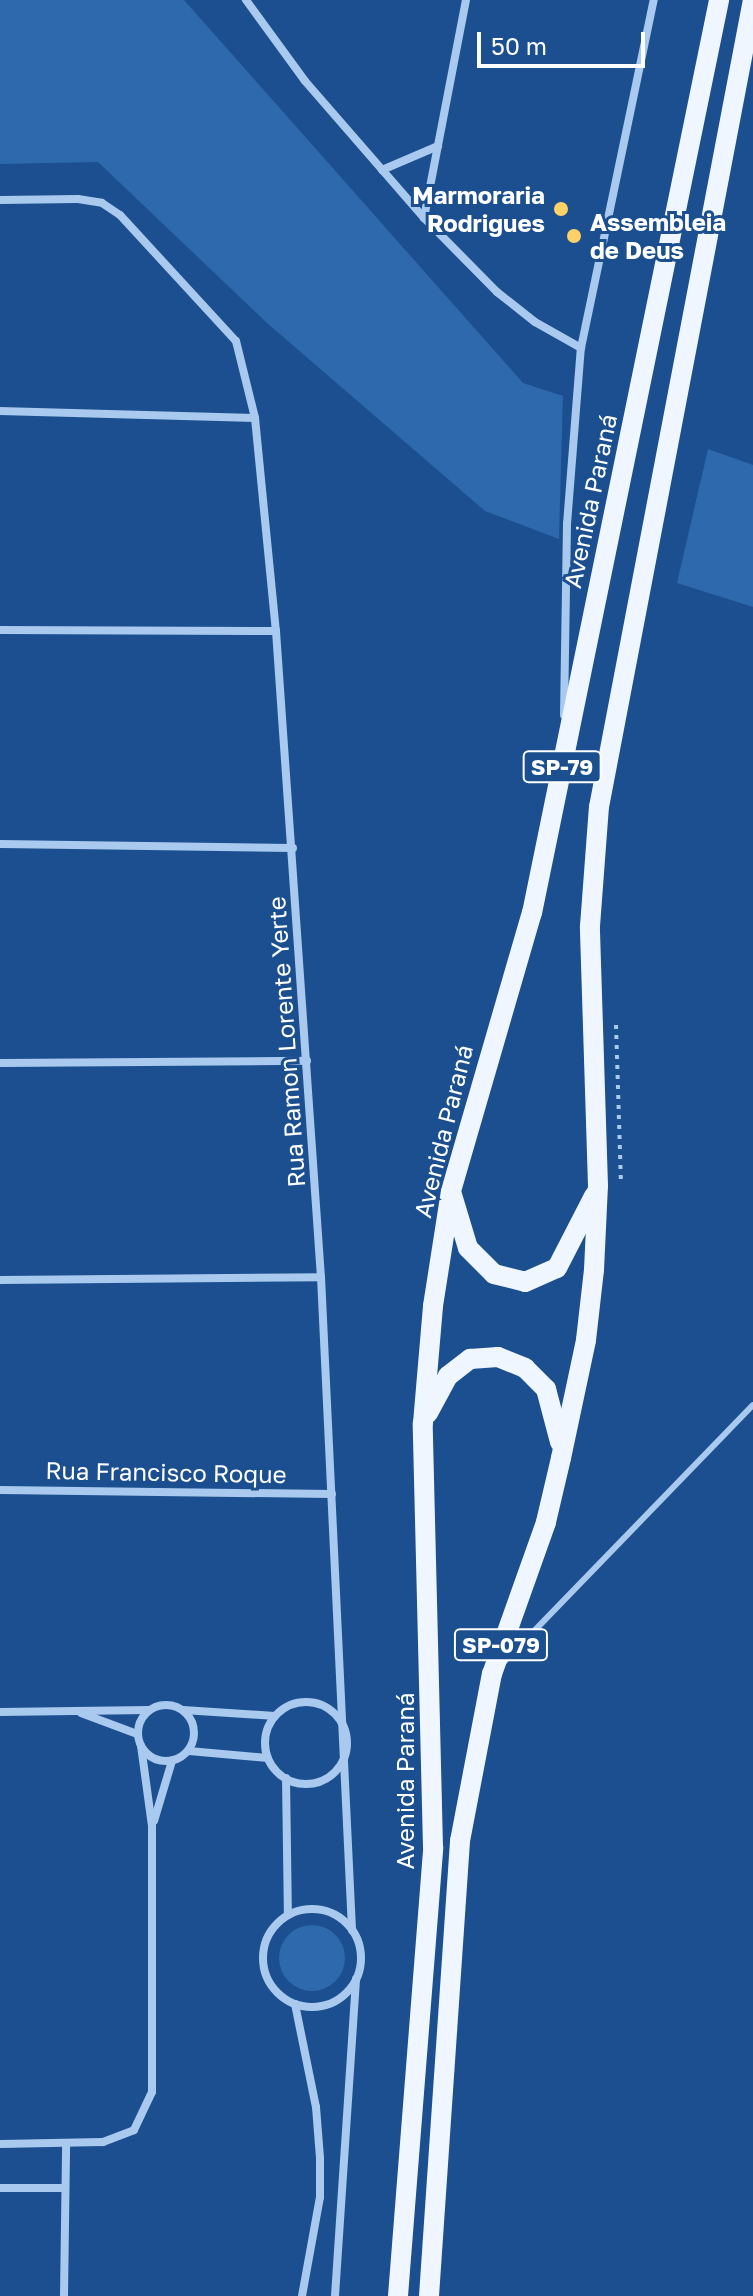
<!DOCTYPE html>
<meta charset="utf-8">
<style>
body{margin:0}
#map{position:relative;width:753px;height:2296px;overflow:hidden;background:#1b4f8f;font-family:"Golos Text",sans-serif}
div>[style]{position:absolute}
.green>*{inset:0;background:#2e69ad}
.round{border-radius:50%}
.path>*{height:4px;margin-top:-2px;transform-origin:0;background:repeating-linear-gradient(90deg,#a9c9ee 0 4px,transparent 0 10px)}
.service>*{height:6px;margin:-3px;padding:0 3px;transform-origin:3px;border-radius:3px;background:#a9c9ee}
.minor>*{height:8px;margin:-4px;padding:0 4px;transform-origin:4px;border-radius:4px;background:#a9c9ee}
.minor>.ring{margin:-4px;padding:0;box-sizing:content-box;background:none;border:8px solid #a9c9ee;border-radius:50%}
.primary>*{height:20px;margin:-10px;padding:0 10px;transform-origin:10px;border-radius:10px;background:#f0f6ff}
.dots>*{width:22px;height:22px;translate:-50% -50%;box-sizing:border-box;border:4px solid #1b4f8f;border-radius:50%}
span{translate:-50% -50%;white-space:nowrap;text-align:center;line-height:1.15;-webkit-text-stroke:6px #1b4f8f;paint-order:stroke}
.shield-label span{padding:2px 6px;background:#1b4f8f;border:2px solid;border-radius:6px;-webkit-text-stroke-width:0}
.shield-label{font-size:22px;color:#fff;font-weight:700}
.poi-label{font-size:24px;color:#fff;font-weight:700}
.right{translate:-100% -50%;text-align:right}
.left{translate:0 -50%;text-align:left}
.street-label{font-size:24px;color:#fff}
.scale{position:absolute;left:477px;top:32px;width:168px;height:36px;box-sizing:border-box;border:4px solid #fff;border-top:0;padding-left:10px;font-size:24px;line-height:28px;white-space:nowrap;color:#fff;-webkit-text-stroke:6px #1b4f8f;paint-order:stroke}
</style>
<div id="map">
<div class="green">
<div style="clip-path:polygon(0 0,184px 0,523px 383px,563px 396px,559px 539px,485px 511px,267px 323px,98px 162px,0 164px)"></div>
<div style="clip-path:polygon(708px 449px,753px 465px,753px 607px,677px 583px)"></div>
<div class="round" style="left:279px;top:1925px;width:66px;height:66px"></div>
</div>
<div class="path">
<div style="left:616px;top:1025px;width:155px;rotate:88.2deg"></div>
</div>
<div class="service">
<div style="left:503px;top:1663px;width:359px;rotate:-45.9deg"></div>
</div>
<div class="minor">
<div style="left:246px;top:0;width:100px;rotate:53.9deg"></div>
<div style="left:305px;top:81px;width:181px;rotate:49deg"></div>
<div style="left:424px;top:218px;width:104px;rotate:45.4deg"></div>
<div style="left:497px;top:292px;width:48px;rotate:38.3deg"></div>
<div style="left:535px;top:322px;width:53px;rotate:29.5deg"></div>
<div style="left:382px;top:170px;width:61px;rotate:-23.2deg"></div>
<div style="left:0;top:200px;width:78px;rotate:-0.7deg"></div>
<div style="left:78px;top:199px;width:24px;rotate:9deg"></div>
<div style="left:102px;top:203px;width:22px;rotate:34deg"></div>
<div style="left:120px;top:215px;width:171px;rotate:47.4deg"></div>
<div style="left:236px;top:341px;width:79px;rotate:76.1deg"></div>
<div style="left:255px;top:418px;width:214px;rotate:84.4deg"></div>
<div style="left:276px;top:631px;width:648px;rotate:86.02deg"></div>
<div style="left:321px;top:1277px;width:654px;rotate:87.28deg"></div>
<div style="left:424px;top:218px;width:222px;rotate:-79.1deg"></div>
<div style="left:0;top:411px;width:255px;rotate:1.6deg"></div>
<div style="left:0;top:630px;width:276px;rotate:0.2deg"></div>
<div style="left:564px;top:715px;width:191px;rotate:-89.1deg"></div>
<div style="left:567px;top:524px;width:177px;rotate:-85.5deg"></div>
<div style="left:581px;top:348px;width:356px;rotate:-78.2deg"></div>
<div style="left:0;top:844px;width:293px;rotate:0.8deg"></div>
<div style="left:0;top:1063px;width:307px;rotate:-0.4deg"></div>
<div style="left:0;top:1280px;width:321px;rotate:-0.5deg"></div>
<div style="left:0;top:1490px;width:332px;rotate:0.7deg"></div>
<div class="ring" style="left:265px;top:1702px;width:74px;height:74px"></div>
<div class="ring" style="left:138px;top:1705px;width:48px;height:48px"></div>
<div style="left:183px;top:1710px;width:92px;rotate:3.7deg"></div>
<div style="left:0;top:1712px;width:149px;rotate:-0.8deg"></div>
<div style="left:81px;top:1713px;width:60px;rotate:20.6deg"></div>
<div style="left:189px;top:1751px;width:79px;rotate:5.1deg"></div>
<div style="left:286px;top:1778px;width:137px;rotate:89.2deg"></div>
<div style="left:154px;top:1821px;width:63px;rotate:-73.3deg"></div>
<div class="ring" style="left:263px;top:1909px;width:90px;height:90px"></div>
<div style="left:295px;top:2004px;width:105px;rotate:78.5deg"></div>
<div style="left:316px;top:2107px;width:51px;rotate:85.5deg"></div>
<div style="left:320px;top:2158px;width:39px;rotate:90deg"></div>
<div style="left:320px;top:2197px;width:101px;rotate:100.3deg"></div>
<div style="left:0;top:2144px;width:103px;rotate:-1.1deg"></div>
<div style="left:103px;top:2142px;width:33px;rotate:-21deg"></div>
<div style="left:134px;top:2130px;width:42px;rotate:-64.7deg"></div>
<div style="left:152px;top:2092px;width:266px;rotate:-90deg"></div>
<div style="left:152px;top:1826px;width:81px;rotate:-97.8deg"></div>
<div style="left:0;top:2188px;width:64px"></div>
<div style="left:64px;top:2296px;width:152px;rotate:-89.2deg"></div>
<div style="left:335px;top:2296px;width:318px;rotate:-86.2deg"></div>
</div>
<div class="primary">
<div style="left:452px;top:1195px;width:55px;rotate:73.2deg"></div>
<div style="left:468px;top:1248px;width:37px;rotate:45deg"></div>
<div style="left:494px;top:1274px;width:32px;rotate:14deg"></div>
<div style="left:525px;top:1282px;width:35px;rotate:-24deg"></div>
<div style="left:557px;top:1268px;width:81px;rotate:-62.8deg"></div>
<div style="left:428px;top:1413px;width:42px;rotate:-61.6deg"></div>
<div style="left:448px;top:1376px;width:28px;rotate:-38deg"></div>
<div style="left:470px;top:1359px;width:28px;rotate:-4deg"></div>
<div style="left:498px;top:1357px;width:29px;rotate:22deg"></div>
<div style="left:525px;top:1368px;width:30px;rotate:45deg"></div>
<div style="left:546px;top:1389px;width:55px;rotate:75.2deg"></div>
<div style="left:398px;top:2296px;width:450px;rotate:-85.5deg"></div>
<div style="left:433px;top:1847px;width:424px;rotate:-91.4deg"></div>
<div style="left:423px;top:1423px;width:117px;rotate:-85.1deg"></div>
<div style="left:433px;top:1306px;width:116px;rotate:-81.1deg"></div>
<div style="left:451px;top:1191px;width:290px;rotate:-73.8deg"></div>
<div style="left:532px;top:913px;width:932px;rotate:-78.42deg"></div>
<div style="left:429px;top:2296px;width:456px;rotate:-86.1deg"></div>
<div style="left:460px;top:1841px;width:170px;rotate:-79.2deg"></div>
<div style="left:492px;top:1674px;width:161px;rotate:-70.4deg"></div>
<div style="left:546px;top:1522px;width:66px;rotate:-76.8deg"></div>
<div style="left:561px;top:1458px;width:121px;rotate:-78deg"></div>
<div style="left:586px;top:1340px;width:70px;rotate:-83.5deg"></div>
<div style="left:594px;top:1270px;width:84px;rotate:-87.3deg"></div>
<div style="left:598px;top:1186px;width:260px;rotate:-91.8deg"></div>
<div style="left:590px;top:926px;width:119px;rotate:-85.7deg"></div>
<div style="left:599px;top:807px;width:822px;rotate:-79.2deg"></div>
</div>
<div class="dots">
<div style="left:561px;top:209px;background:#ffd166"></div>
<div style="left:574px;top:236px;background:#ffd166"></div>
</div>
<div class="shield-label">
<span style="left:562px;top:767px">SP-79</span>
<span style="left:501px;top:1645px">SP-079</span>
</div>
<div class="poi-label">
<span class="right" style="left:545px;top:209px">Marmoraria<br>Rodrigues</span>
<span class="left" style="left:590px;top:236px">Assembleia<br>de Deus</span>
</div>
<div class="street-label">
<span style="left:590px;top:501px;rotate:-78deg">Avenida Paraná</span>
<span style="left:286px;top:1042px;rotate:-94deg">Rua Ramon Lorente Yerte</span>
<span style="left:443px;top:1131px;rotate:-76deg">Avenida Paraná</span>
<span style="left:166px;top:1472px;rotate:1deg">Rua Francisco Roque</span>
<span style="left:405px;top:1781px;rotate:-90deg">Avenida Paraná</span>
</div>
<div class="scale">50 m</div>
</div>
